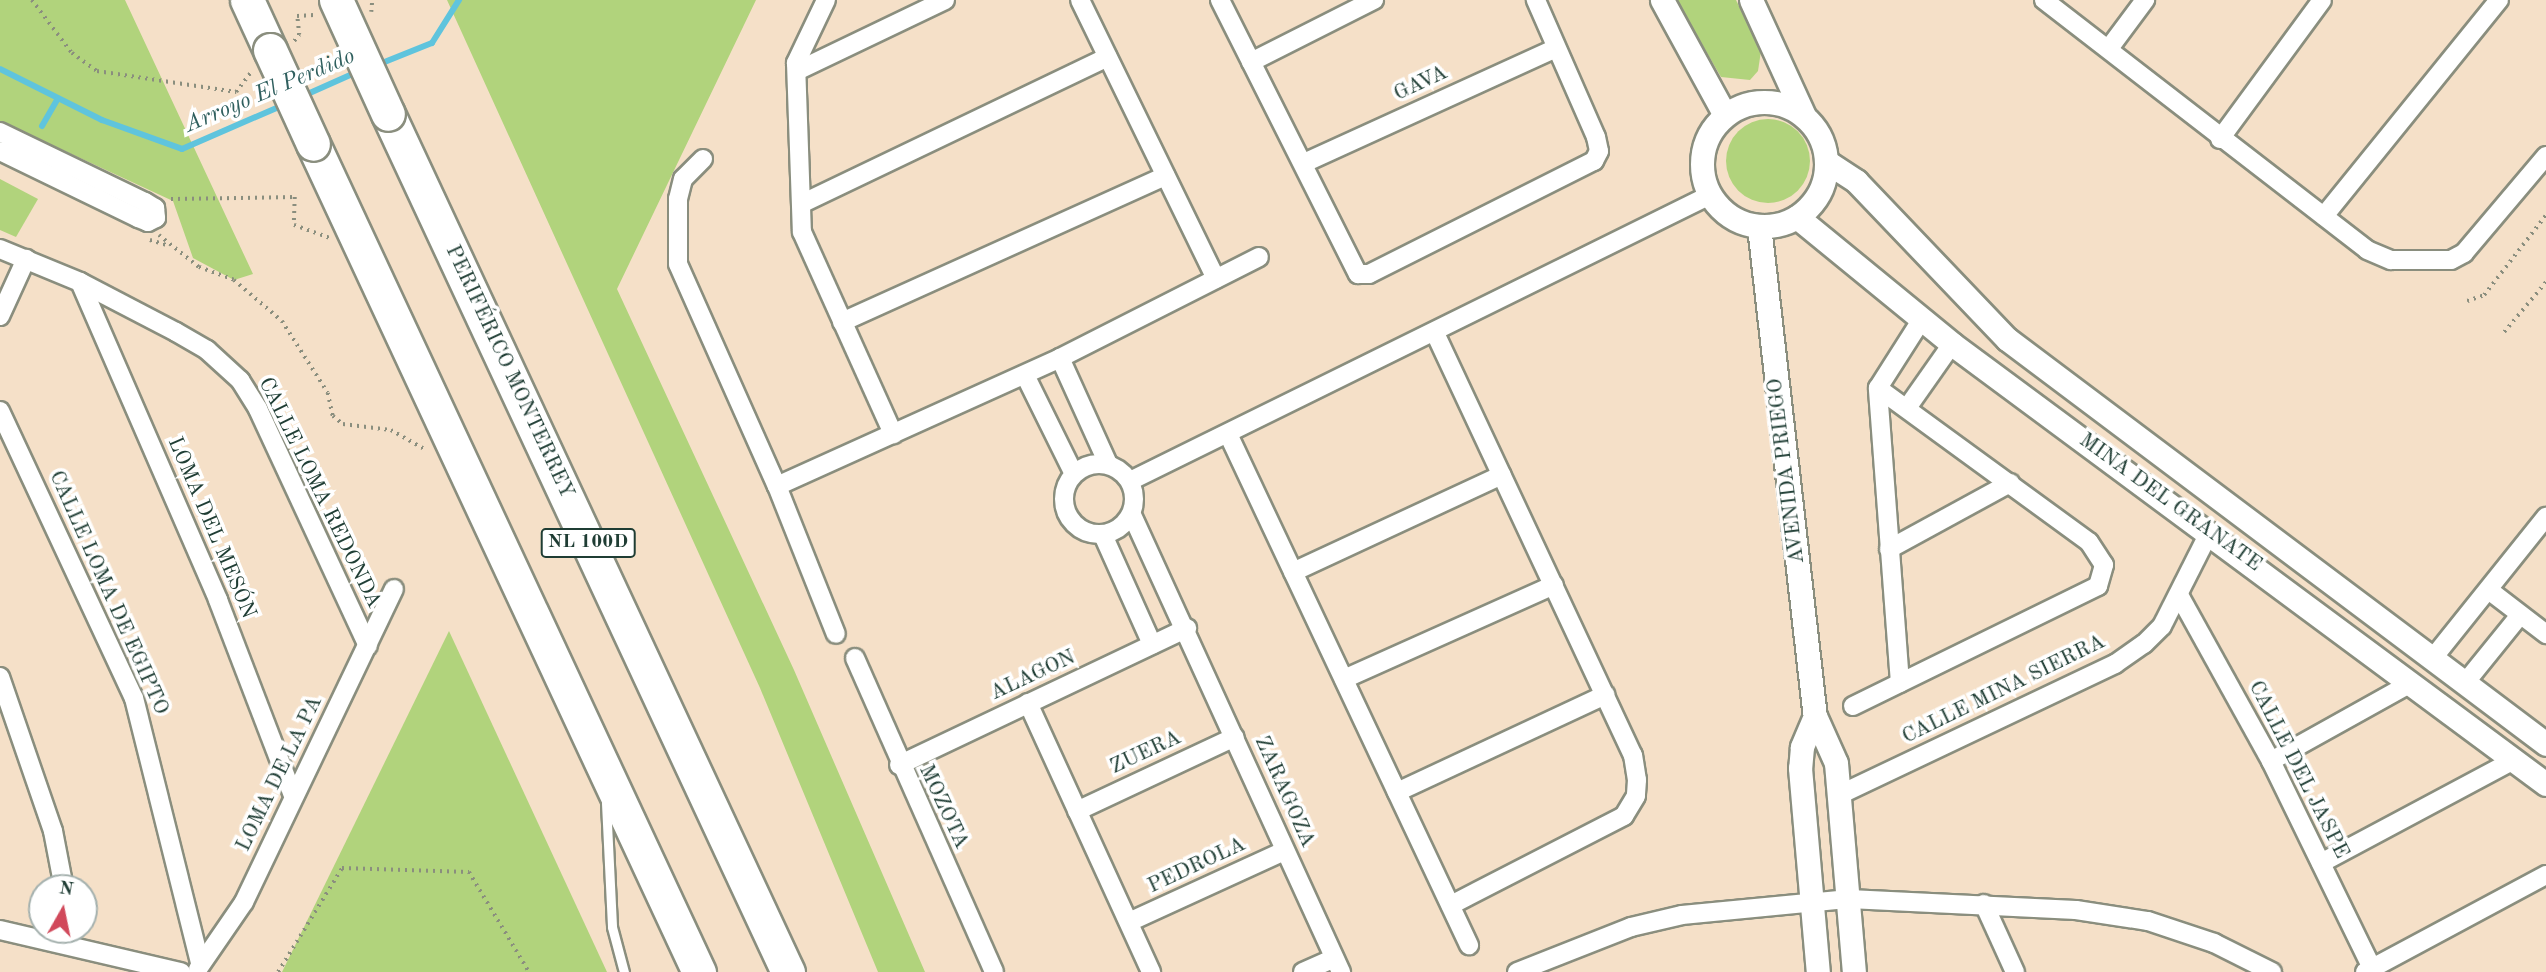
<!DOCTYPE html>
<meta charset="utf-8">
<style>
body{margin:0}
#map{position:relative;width:2546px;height:972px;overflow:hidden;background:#f5e0c8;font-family:"Old Standard TT",serif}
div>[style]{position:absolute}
.green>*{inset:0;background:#b1d37c}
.round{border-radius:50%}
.stream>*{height:6px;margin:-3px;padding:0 3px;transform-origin:3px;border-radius:3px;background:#5fc4dd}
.path>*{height:3.5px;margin-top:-1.75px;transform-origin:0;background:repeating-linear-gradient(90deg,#8a8e7e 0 2px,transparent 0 7px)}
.roads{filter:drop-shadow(2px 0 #8a8e7e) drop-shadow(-2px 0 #8a8e7e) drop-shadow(0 2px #8a8e7e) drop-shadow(0 -2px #8a8e7e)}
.service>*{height:9px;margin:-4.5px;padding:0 4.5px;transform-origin:4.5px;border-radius:4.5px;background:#fff}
.minor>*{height:18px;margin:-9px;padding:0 9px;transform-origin:9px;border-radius:9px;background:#fff}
.minor>.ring{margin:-9px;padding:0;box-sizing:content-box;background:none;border:18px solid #fff;border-radius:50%}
.tertiary>*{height:23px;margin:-11.5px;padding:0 11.5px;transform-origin:11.5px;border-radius:11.5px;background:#fff}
.tertiary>.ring{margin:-11.5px;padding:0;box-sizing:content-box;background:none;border:23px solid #fff;border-radius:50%}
.motorway>*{height:33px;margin:-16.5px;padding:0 16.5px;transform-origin:16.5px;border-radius:16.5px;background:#fff}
.bridges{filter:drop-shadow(2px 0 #8a8e7e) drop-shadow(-2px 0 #8a8e7e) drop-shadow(0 2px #8a8e7e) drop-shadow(0 -2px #8a8e7e)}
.motorway-bridge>*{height:33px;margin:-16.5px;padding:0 16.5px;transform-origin:16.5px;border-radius:16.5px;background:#fff}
span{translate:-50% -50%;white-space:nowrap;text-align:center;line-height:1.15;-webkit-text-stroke:7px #fff;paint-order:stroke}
.shield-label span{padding:2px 5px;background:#fff;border:2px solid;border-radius:5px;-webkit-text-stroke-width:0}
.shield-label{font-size:19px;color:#1f3d34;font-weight:700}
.street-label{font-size:21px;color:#1f3d34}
.water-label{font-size:23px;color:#2f5f5e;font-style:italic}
.north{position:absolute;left:28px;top:874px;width:70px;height:70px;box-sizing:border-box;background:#fff;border:2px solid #a5b1ae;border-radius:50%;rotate:9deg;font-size:19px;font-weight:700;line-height:28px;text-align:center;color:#1f3d34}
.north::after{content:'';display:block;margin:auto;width:24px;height:32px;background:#d1495b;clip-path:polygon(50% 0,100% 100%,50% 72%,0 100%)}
</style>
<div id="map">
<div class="green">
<div style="clip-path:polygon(0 0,125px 0,253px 274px,234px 280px,193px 258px,173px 201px,0 121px)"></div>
<div style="clip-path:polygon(447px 0,756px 0,617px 289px,794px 670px,925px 972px,878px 972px,760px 688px)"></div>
<div style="clip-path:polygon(1676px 0,1736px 0,1761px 51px,1758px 71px,1750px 80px,1721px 77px)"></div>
<div class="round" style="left:1726px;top:119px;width:84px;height:84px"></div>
<div style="clip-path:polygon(0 179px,38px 199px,16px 237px,0 230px)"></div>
<div style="clip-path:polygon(449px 631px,607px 972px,282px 972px)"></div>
</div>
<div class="stream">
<div style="left:377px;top:65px;width:59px;rotate:-21.8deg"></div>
<div style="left:432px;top:43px;width:51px;rotate:-57.9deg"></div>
<div style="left:0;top:69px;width:114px;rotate:26.6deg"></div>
<div style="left:102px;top:120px;width:85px;rotate:19.9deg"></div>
<div style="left:182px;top:149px;width:110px;rotate:-23.5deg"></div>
<div style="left:303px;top:96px;width:59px;rotate:-24deg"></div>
<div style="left:42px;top:126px;width:32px;rotate:-60deg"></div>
</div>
<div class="path">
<div style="left:32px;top:0;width:66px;rotate:53deg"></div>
<div style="left:72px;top:53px;width:31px;rotate:36deg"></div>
<div style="left:97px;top:71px;width:141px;rotate:8.6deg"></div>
<div style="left:236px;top:92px;width:26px;rotate:-53deg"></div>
<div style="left:371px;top:12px;width:12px;rotate:-85deg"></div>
<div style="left:294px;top:41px;width:8px;rotate:-50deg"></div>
<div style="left:299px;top:35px;width:19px;rotate:-96deg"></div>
<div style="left:297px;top:16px;width:17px;rotate:-3deg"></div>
<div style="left:171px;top:199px;width:124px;rotate:-0.9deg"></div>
<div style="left:295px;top:197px;width:28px;rotate:92deg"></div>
<div style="left:294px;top:225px;width:38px;rotate:20deg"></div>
<div style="left:159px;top:235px;width:51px;rotate:38.7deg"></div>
<div style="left:199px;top:267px;width:37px;rotate:20deg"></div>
<div style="left:234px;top:280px;width:63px;rotate:40.5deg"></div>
<div style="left:282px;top:321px;width:85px;rotate:57.4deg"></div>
<div style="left:328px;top:393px;width:24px;rotate:78deg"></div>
<div style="left:333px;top:416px;width:13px;rotate:39deg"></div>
<div style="left:343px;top:424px;width:48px;rotate:7.1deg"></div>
<div style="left:391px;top:430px;width:40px;rotate:29.7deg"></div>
<div style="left:150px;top:240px;width:17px;rotate:17deg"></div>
<div style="left:2467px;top:301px;width:18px;rotate:-19deg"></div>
<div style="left:2484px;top:295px;width:101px;rotate:-52.2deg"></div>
<div style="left:2504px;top:332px;width:65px;rotate:-50deg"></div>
<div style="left:278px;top:972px;width:122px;rotate:-58.4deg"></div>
<div style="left:342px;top:868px;width:127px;rotate:1.8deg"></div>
<div style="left:469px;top:872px;width:117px;rotate:59deg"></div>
</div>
<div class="roads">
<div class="service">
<div style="left:606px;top:803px;width:124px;rotate:87.2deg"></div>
<div style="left:612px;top:927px;width:47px;rotate:75.1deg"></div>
</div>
<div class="minor">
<div style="left:826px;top:0;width:70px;rotate:115.5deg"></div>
<div style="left:796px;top:63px;width:169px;rotate:88deg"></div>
<div style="left:802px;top:232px;width:222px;rotate:65.7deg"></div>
<div style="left:1080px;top:0;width:310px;rotate:64deg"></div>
<div style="left:1220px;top:0;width:307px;rotate:63.3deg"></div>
<div style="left:1358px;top:274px;width:11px"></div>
<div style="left:1369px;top:274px;width:252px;rotate:-26.7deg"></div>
<div style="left:1594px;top:161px;width:11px;rotate:-63deg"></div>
<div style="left:1599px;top:151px;width:14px;rotate:-102deg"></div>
<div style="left:1596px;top:137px;width:150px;rotate:-113.7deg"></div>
<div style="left:2044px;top:0;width:408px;rotate:37.7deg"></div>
<div style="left:2367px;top:250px;width:26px;rotate:23deg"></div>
<div style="left:2391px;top:260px;width:60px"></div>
<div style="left:2451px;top:260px;width:15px;rotate:-28deg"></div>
<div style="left:2464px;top:253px;width:127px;rotate:-49.8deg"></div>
<div style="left:2110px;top:47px;width:59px;rotate:-53.3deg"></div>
<div style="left:1251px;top:62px;width:138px;rotate:-26.8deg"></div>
<div style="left:797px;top:71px;width:164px;rotate:-25.6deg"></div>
<div style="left:0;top:132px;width:161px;rotate:25.8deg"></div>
<div style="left:145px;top:202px;width:12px;rotate:31deg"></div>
<div style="left:155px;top:208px;width:10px;rotate:84deg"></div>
<div style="left:156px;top:218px;width:9px;rotate:153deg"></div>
<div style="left:148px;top:222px;width:11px;rotate:-158deg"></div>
<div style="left:138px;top:218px;width:153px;rotate:-154.1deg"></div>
<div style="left:2220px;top:139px;width:172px;rotate:-53.7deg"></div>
<div style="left:703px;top:159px;width:28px;rotate:135deg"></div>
<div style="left:683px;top:179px;width:21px;rotate:104deg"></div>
<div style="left:678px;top:199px;width:65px;rotate:90deg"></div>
<div style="left:678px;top:264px;width:243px;rotate:66deg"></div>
<div style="left:777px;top:486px;width:159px;rotate:68.3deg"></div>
<div style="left:1304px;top:163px;width:277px;rotate:-24.5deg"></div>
<div style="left:801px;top:204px;width:340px;rotate:-25.6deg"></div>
<div style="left:2324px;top:216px;width:278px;rotate:-51deg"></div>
<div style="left:0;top:249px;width:87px;rotate:22.4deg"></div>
<div style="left:80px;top:282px;width:108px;rotate:27.5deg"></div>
<div style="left:176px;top:332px;width:36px;rotate:30deg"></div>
<div style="left:207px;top:350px;width:45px;rotate:42.3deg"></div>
<div style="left:240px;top:380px;width:34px;rotate:58deg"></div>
<div style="left:258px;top:409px;width:261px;rotate:65.1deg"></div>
<div style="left:80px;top:282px;width:347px;rotate:66.5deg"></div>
<div style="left:218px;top:600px;width:209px;rotate:69deg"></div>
<div style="left:0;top:316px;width:63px;rotate:-65.5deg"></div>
<div style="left:842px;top:322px;width:355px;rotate:-24.3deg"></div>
<div style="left:1435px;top:333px;width:466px;rotate:64.9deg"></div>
<div style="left:1633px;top:755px;width:25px;rotate:81deg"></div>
<div style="left:1637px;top:780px;width:16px;rotate:94deg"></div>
<div style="left:1636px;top:796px;width:23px;rotate:121deg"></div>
<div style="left:1624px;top:816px;width:195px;rotate:152.8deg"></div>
<div style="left:1060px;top:358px;width:116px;rotate:65.6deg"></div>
<div style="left:1025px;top:375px;width:110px;rotate:63.7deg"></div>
<div style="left:1907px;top:408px;width:78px;rotate:-54.9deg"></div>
<div style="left:0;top:411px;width:317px;rotate:65deg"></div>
<div style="left:134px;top:698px;width:272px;rotate:76deg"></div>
<div style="left:1229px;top:436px;width:563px;rotate:64.76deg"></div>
<div class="ring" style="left:1064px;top:464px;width:52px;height:52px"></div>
<div style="left:1130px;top:481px;width:647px;rotate:-26.25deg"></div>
<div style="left:777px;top:486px;width:311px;rotate:-24.3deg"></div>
<div style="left:1060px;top:358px;width:223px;rotate:-26.9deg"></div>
<div style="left:1132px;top:515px;width:503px;rotate:65.42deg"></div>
<div style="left:1103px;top:535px;width:120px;rotate:65.8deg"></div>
<div style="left:1889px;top:549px;width:138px;rotate:-28.6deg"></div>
<div style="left:1293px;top:572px;width:230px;rotate:-24.9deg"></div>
<div style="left:2490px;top:591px;width:71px;rotate:37.5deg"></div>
<div style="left:2179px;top:595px;width:190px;rotate:61deg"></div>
<div style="left:2271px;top:761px;width:230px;rotate:64deg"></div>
<div style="left:855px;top:658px;width:343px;rotate:66.1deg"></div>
<div style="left:2433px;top:658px;width:181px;rotate:-51.3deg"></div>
<div style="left:0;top:677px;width:163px;rotate:71deg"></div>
<div style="left:53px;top:831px;width:58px;rotate:79.1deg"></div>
<div style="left:1344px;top:679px;width:230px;rotate:-24.1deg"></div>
<div style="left:1900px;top:683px;width:296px;rotate:-94.3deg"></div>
<div style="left:1878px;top:388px;width:82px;rotate:-57.5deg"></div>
<div style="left:2465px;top:683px;width:87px;rotate:-51deg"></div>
<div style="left:1028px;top:703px;width:296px;rotate:65.4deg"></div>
<div style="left:1853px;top:706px;width:273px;rotate:-26.1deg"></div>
<div style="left:2098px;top:586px;width:22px;rotate:-74deg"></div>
<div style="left:2104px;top:565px;width:27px;rotate:-123deg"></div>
<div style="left:2089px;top:542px;width:261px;rotate:-143.9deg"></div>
<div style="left:2271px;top:761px;width:160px;rotate:-29.1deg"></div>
<div style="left:899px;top:765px;width:319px;rotate:-25.4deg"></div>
<div style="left:1397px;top:792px;width:230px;rotate:-25deg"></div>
<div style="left:1839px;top:795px;width:306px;rotate:-25.4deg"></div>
<div style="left:2115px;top:664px;width:35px;rotate:-35deg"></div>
<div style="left:2144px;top:644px;width:25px;rotate:-45deg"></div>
<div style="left:2162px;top:626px;width:106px;rotate:-63.2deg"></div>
<div style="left:1077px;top:811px;width:174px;rotate:-25.1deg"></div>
<div style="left:2321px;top:863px;width:219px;rotate:-28.1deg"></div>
<div style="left:1984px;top:904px;width:75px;rotate:65.5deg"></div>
<div style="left:1129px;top:922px;width:170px;rotate:-24.6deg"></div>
<div style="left:0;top:930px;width:186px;rotate:13.1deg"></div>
<div style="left:198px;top:969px;width:81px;rotate:-55.5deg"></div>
<div style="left:244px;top:902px;width:347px;rotate:-64.4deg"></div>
<div style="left:1303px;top:972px;width:34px;rotate:-24deg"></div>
<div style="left:1517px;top:972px;width:123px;rotate:-21.5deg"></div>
<div style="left:1631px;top:927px;width:52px;rotate:-13.2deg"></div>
<div style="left:1682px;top:915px;width:168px;rotate:-5.5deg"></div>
<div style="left:1849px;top:899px;width:227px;rotate:2.8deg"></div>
<div style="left:2076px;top:910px;width:73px;rotate:8.7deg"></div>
<div style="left:2148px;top:921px;width:70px;rotate:18.4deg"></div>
<div style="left:2214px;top:943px;width:65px;rotate:26.6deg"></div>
<div style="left:2365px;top:972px;width:205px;rotate:-28.2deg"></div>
</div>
<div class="tertiary">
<div style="left:1662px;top:0;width:131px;rotate:61.3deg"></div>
<div style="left:1751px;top:0;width:128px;rotate:65.4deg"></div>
<div class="ring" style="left:1702px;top:102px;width:101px;height:101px"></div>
<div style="left:1827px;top:162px;width:35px;rotate:33deg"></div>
<div style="left:1856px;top:181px;width:219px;rotate:46.3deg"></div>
<div style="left:2007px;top:339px;width:674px;rotate:36.92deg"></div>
<div style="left:1797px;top:217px;width:200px;rotate:39.3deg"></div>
<div style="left:1952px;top:344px;width:739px;rotate:36.53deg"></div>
<div style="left:1759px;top:226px;width:493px;rotate:83.5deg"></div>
<div style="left:1815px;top:716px;width:51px;rotate:65.9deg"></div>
<div style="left:1836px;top:763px;width:210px;rotate:85.1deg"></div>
<div style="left:1815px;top:716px;width:34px;rotate:113deg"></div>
<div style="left:1802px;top:747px;width:21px;rotate:95deg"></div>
<div style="left:1800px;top:768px;width:205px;rotate:85deg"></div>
</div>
<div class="motorway">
<div style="left:247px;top:0;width:55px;rotate:65.3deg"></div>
<div style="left:388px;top:114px;width:947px;rotate:65.01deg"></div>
<div style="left:313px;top:144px;width:914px;rotate:65.01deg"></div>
</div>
</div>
<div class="bridges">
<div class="motorway-bridge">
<div style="left:336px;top:0;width:125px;rotate:65.5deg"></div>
<div style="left:270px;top:50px;width:103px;rotate:65.4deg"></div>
</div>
</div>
<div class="shield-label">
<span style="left:588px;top:543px">NL 100D</span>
</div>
<div class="street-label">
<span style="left:1421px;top:84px;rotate:-25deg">GAVA</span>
<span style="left:509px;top:372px;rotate:65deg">PERIFÉRICO MONTERREY</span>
<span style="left:1787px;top:471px;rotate:-97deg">AVENIDA PRIEGO</span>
<span style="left:319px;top:493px;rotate:64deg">CALLE LOMA REDONDA</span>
<span style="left:2170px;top:503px;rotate:36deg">MINA DEL GRANATE</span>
<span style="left:211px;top:528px;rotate:67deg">LOMA DEL MESÓN</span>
<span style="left:108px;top:593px;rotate:66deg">CALLE LOMA DE EGIPTO</span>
<span style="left:1033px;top:676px;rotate:-25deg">ALAGON</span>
<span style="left:2004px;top:690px;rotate:-26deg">CALLE MINA SIERRA</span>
<span style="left:1146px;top:753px;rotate:-25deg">ZUERA</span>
<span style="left:2298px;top:770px;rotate:63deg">CALLE DEL JASPE</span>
<span style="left:280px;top:774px;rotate:-64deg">LOMA DE LA PA</span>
<span style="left:1284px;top:792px;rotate:66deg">ZARAGOZA</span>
<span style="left:943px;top:807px;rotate:65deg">MOZOTA</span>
<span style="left:1197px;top:866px;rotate:-25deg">PEDROLA</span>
</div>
<div class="water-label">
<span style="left:270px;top:91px;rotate:-23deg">Arroyo El Perdido</span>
</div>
<div class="north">N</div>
</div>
